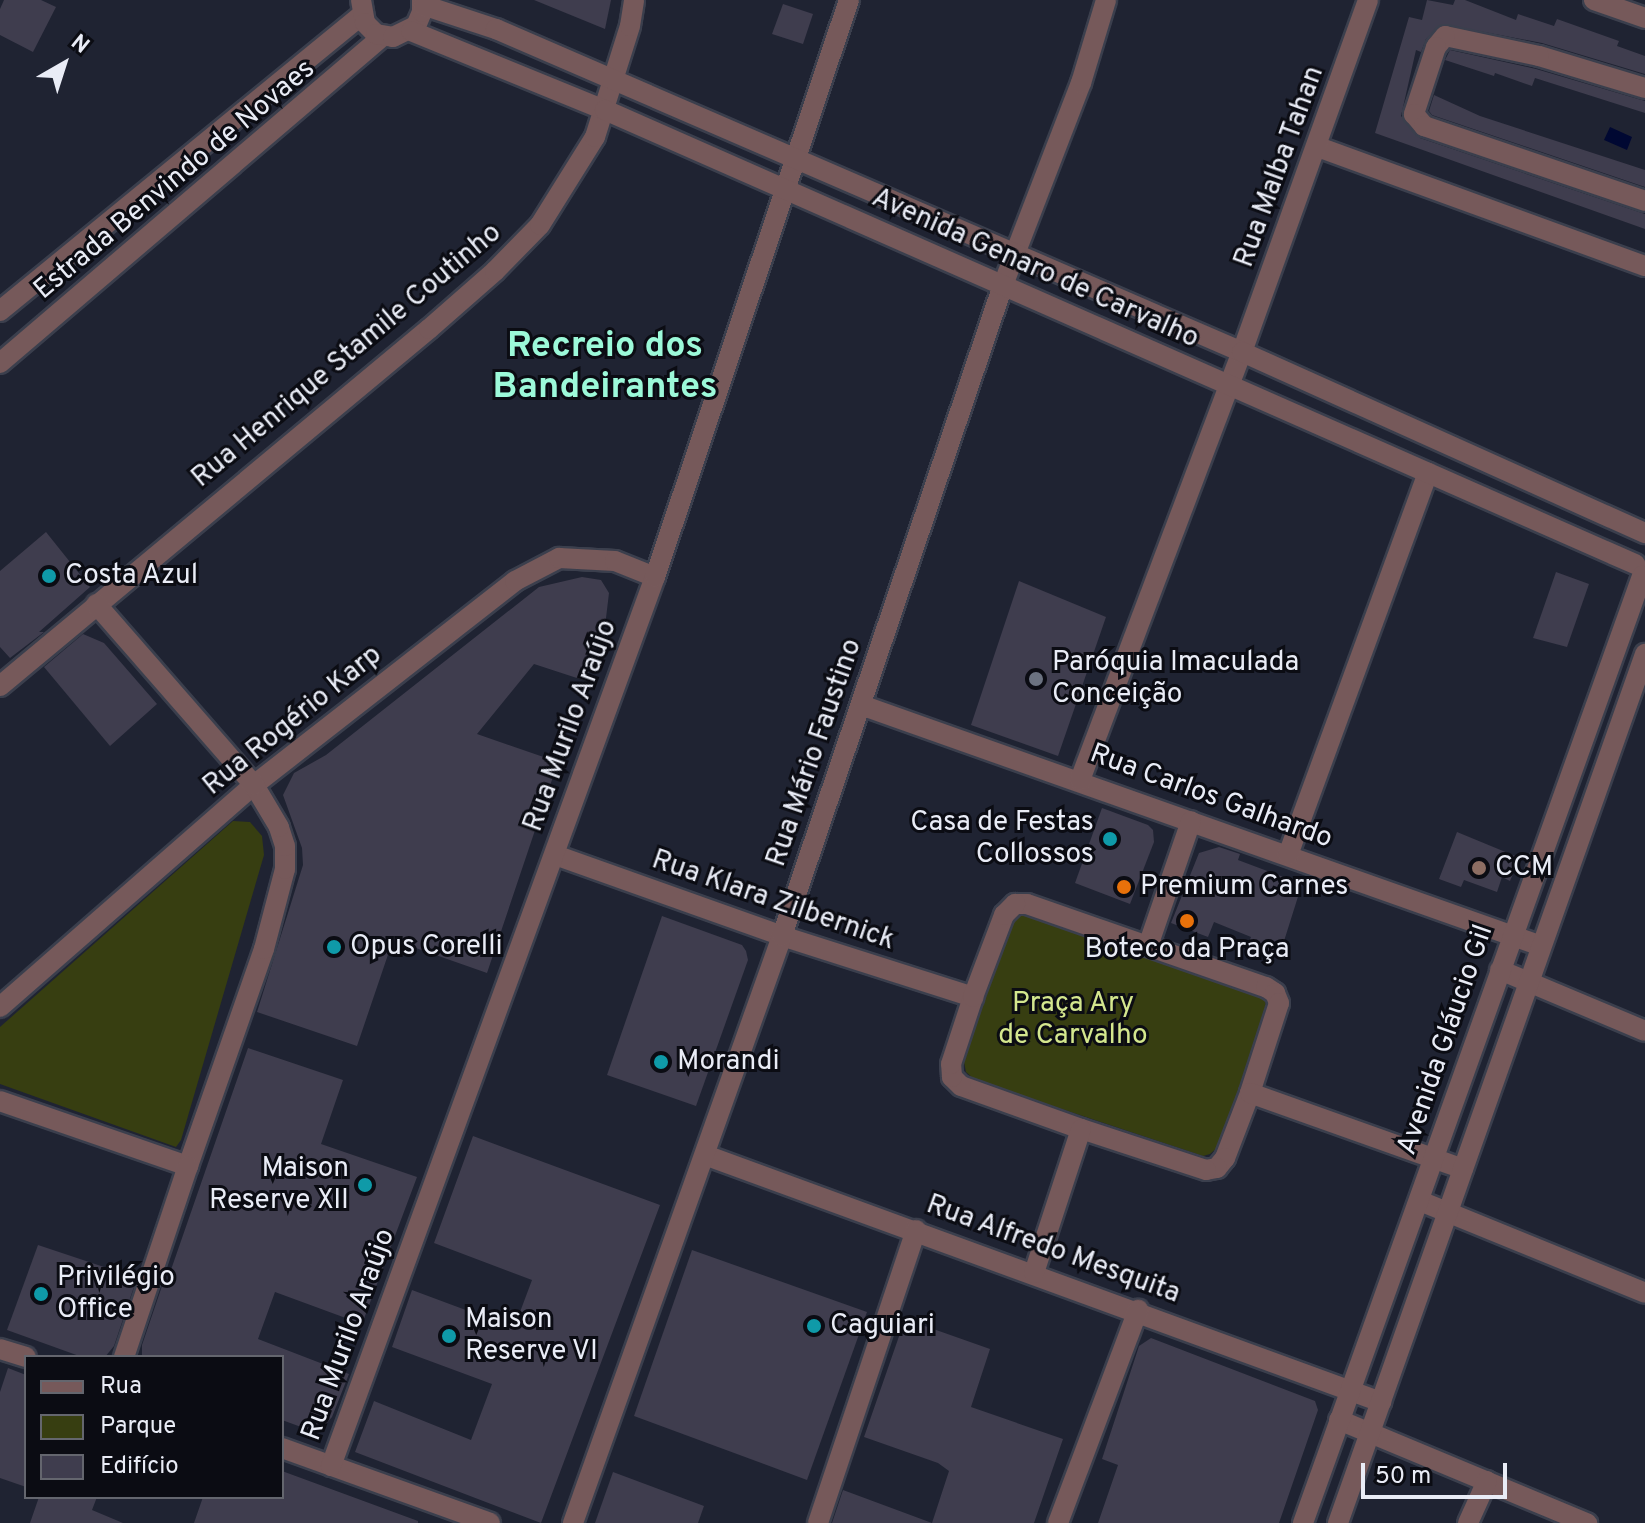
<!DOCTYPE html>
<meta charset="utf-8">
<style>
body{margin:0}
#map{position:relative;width:1645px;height:1523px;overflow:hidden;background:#1f2332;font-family:Overpass,sans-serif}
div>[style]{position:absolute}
.green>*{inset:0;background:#373e11}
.water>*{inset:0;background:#000832}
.building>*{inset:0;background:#3f3d4e}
.roads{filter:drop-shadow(2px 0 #3b3f4d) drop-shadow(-2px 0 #3b3f4d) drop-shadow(0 2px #3b3f4d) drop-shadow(0 -2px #3b3f4d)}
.minor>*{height:20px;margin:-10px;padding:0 10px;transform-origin:10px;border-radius:10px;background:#76595a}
.tertiary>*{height:20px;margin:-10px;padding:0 10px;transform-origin:10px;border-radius:10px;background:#76595a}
.dots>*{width:22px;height:22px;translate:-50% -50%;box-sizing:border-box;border:4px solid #0b0c13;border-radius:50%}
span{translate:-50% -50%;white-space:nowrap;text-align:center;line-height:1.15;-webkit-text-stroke:6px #0b0c13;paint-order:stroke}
.street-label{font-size:28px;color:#e9ecf6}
.poi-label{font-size:28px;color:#e9ecf6}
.left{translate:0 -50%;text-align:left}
.right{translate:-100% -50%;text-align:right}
.park-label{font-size:28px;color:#d4e78e}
.district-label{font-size:36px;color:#9cf9d9;font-weight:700}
.legend{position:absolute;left:24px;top:1355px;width:260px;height:144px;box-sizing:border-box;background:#0b0c13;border:2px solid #64666e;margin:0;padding:10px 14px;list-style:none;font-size:24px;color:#e9ecf6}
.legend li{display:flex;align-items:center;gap:16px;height:40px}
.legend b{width:40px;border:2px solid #64666e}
.north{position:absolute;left:24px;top:24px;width:80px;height:80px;-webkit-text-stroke:6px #0b0c13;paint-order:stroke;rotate:39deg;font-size:22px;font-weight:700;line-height:32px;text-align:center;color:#e9ecf6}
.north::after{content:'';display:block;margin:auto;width:28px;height:36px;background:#e9ecf6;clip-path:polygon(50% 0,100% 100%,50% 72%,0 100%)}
.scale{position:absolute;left:1361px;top:1463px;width:146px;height:36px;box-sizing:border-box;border:4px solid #e9ecf6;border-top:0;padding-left:10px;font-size:24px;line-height:28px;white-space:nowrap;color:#e9ecf6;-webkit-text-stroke:6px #0b0c13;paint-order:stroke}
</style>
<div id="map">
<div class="green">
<div style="clip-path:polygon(233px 821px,250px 822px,262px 836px,264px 855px,181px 1140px,176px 1147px,0 1084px,0 1027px)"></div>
<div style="clip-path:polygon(1029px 913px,1255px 992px,1265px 1000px,1267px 1011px,1248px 1068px,1219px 1146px,1210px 1154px,1203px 1156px,975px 1080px,966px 1072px,964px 1062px,969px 1040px,1010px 926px,1019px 916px)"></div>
</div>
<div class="water">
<div style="clip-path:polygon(1610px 127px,1632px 137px,1627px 150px,1604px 140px)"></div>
</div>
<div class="building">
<div style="clip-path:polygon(4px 0,41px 0,56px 7px,33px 52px,0 35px,0 9px)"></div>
<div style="clip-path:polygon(534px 0,611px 0,605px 29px)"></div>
<div style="clip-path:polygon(1427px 0,1453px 5px,1455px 0,1465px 0,1516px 20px,1518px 14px,1554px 26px,1557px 19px,1619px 41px,1617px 46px,1645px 56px,1645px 74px,1542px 43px,1442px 24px,1426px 39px,1421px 52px,1416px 50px,1401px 116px,1420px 138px,1645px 214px,1645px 229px,1375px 133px,1409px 17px,1422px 20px)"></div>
<div style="clip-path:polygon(783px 4px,813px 14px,803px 44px,772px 34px)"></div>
<div style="clip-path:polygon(1450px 50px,1536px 69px,1645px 101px,1645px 113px,1535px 78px,1532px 86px,1495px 73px,1494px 76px,1445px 60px)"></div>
<div style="clip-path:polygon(1434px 95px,1480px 116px,1645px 170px,1645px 187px,1432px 115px,1429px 111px)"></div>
<div style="clip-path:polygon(46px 532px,90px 587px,39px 632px,44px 632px,10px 658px,0 647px,0 571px)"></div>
<div style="clip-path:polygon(1556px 572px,1589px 584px,1567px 647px,1533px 638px)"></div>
<div style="clip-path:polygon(582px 577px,601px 580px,609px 593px,606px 618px,586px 681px,534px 664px,477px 734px,558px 762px,487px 973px,393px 940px,357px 1046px,257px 1012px,303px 865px,302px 848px,283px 795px,294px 773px,326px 755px,539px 587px)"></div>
<div style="clip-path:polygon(1019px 581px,1106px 617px,1058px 756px,971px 725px)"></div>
<div style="clip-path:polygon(83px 634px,104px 643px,157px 704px,110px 746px,44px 667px)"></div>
<div style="clip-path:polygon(1102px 808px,1148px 825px,1153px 830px,1154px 842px,1130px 904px,1075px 883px)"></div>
<div style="clip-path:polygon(1457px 832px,1520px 858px,1510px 881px,1502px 877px,1497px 892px,1464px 880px,1461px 887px,1439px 879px)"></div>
<div style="clip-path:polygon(1219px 847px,1240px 854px,1238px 860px,1302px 884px,1279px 957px,1247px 946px,1251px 937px,1214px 922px,1208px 937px,1171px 923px,1199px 853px)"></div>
<div style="clip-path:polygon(662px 916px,742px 945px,746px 951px,748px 960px,696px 1106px,607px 1075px)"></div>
<div style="clip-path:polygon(248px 1048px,343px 1080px,321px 1144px,417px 1177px,362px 1324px,275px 1292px,258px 1339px,349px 1374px,332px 1417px,321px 1430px,312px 1431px,282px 1420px,282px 1357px,142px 1357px,142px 1345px,162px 1286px,165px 1287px)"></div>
<div style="clip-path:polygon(473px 1136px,660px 1205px,541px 1523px,355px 1452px,374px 1401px,471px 1440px,492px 1384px,392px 1347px,412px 1290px,514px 1328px,532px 1280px,434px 1243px)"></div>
<div style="clip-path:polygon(38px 1245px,137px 1278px,114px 1346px,105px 1357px,82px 1357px,7px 1330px)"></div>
<div style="clip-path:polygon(692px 1250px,867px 1312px,807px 1480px,634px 1416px)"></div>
<div style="clip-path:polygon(905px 1319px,990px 1349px,971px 1407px,1063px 1439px,1034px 1523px,832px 1523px,843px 1490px,932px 1523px,949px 1471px,938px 1463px,864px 1437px)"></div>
<div style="clip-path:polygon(1151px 1338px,1315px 1401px,1318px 1410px,1279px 1523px,1098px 1523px,1118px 1465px,1102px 1459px,1139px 1346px)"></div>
<div style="clip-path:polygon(8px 1368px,26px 1375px,26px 1487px,0 1478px,0 1392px)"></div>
<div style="clip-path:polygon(282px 1471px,418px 1521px,418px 1523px,194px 1523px,203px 1497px,282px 1497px)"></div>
<div style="clip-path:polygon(613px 1472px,704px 1506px,698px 1523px,595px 1523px)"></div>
<div style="clip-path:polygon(39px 1497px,97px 1497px,92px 1510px,123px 1523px,30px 1523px)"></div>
</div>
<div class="roads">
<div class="minor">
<div style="left:1594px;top:0;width:54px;rotate:19.4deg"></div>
<div style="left:1645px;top:88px;width:111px;rotate:-163.2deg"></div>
<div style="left:1539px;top:56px;width:96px;rotate:-168deg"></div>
<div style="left:1445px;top:36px;width:14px;rotate:129deg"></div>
<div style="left:1436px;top:47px;width:71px;rotate:108.2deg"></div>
<div style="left:1414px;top:114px;width:16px;rotate:50deg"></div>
<div style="left:1424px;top:126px;width:233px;rotate:18.7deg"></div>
<div style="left:1318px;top:147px;width:348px;rotate:20deg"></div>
<div style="left:0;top:311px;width:467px;rotate:-39.3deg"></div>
<div style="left:0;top:363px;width:504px;rotate:-40.49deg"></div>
<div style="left:0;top:686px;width:558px;rotate:-39.77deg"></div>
<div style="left:429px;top:329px;width:88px;rotate:-41.3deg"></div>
<div style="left:495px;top:271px;width:64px;rotate:-45.6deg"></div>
<div style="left:540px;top:225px;width:104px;rotate:-58deg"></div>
<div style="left:595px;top:137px;width:116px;rotate:-72.5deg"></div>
<div style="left:630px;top:26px;width:26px;rotate:-81deg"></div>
<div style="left:861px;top:705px;width:721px;rotate:19.51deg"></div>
<div style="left:1080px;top:780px;width:458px;rotate:-69.3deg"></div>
<div style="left:1242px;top:352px;width:374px;rotate:-70.3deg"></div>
<div style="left:555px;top:855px;width:241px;rotate:19.6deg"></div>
<div style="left:782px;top:936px;width:201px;rotate:17.7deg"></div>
<div style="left:1288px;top:855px;width:407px;rotate:-69.9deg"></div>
<div style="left:1015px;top:904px;width:12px"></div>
<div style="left:1027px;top:904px;width:253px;rotate:19.2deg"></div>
<div style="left:1266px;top:987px;width:11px;rotate:34deg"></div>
<div style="left:1275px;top:993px;width:11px;rotate:68deg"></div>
<div style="left:1279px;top:1003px;width:95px;rotate:107.9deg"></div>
<div style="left:1250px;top:1093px;width:70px;rotate:111deg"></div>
<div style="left:1225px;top:1158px;width:13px;rotate:129deg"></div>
<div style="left:1217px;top:1168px;width:11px;rotate:170deg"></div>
<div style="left:1206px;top:1170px;width:132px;rotate:-161.8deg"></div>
<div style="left:1081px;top:1129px;width:127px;rotate:-160.3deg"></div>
<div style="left:961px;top:1086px;width:13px;rotate:-135deg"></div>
<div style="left:952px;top:1077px;width:13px;rotate:-94deg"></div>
<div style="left:951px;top:1064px;width:71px;rotate:-71.8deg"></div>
<div style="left:973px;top:997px;width:88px;rotate:-69.3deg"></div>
<div style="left:1004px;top:915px;width:16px;rotate:-45deg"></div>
<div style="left:1148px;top:946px;width:132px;rotate:-71deg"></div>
<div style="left:1500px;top:970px;width:157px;rotate:22.8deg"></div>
<div style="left:0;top:1007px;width:337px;rotate:-41.2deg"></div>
<div style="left:254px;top:785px;width:331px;rotate:-38deg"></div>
<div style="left:515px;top:581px;width:50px;rotate:-27.6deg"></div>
<div style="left:559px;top:558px;width:56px;rotate:3.1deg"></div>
<div style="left:615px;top:561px;width:43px;rotate:21.8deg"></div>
<div style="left:1250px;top:1093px;width:226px;rotate:19.6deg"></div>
<div style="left:0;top:1101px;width:199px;rotate:19.1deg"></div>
<div style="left:188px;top:1166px;width:230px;rotate:-70.7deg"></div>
<div style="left:264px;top:949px;width:83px;rotate:-75.3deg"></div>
<div style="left:285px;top:869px;width:23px;rotate:-90deg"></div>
<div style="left:285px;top:846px;width:20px;rotate:-108deg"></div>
<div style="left:279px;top:827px;width:49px;rotate:-120.8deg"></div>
<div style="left:254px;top:785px;width:240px;rotate:-131.1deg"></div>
<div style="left:705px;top:1155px;width:720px;rotate:20.07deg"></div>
<div style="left:1420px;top:1201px;width:243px;rotate:22.2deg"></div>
<div style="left:1034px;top:1273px;width:151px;rotate:-71.9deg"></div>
<div style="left:0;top:1349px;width:27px;rotate:17deg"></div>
<div style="left:124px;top:1357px;width:201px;rotate:-71.5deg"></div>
<div style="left:1339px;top:1420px;width:269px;rotate:22.6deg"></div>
<div style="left:282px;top:1448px;width:221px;rotate:19.8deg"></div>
<div style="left:331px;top:1466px;width:946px;rotate:-69.98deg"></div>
<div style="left:655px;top:577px;width:609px;rotate:-71.42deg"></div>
<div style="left:573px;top:1523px;width:623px;rotate:-70.4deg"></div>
<div style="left:782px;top:936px;width:687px;rotate:-71.25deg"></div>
<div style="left:1003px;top:285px;width:217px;rotate:-68.9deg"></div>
<div style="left:1081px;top:83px;width:87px;rotate:-73.2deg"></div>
<div style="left:818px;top:1523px;width:309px;rotate:-71.5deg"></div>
<div style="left:1058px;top:1523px;width:228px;rotate:-69.4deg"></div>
<div style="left:1468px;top:1523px;width:46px;rotate:-65.7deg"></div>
</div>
<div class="tertiary">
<div style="left:361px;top:0;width:23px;rotate:80deg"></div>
<div style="left:365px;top:23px;width:16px;rotate:45deg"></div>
<div style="left:376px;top:34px;width:17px;rotate:10deg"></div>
<div style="left:393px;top:37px;width:25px;rotate:-26deg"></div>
<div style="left:416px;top:26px;width:15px;rotate:-67deg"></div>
<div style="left:422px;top:12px;width:12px;rotate:-90deg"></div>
<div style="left:423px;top:5px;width:77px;rotate:18.2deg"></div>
<div style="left:496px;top:29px;width:813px;rotate:23.41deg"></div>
<div style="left:1242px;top:352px;width:442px;rotate:24.2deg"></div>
<div style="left:411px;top:31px;width:209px;rotate:22.2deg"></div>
<div style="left:605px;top:110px;width:1126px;rotate:23.79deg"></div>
<div style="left:1303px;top:1523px;width:1006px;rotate:-70.3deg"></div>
<div style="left:1338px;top:1523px;width:922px;rotate:-70.54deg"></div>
</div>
</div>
<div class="dots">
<div style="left:49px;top:576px;background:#0f9aa8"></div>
<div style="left:1036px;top:679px;background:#6b7280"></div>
<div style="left:1110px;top:839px;background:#0f9aa8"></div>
<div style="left:1479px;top:868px;background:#8d6e63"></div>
<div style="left:1124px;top:887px;background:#e8710a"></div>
<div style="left:1187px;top:921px;background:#e8710a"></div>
<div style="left:334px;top:947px;background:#0f9aa8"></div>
<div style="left:661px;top:1062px;background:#0f9aa8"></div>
<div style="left:365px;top:1185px;background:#0f9aa8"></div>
<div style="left:41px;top:1294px;background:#0f9aa8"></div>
<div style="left:814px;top:1326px;background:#0f9aa8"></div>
<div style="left:449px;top:1336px;background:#0f9aa8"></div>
</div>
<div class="street-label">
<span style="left:1280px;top:167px;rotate:-70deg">Rua Malba Tahan</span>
<span style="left:175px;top:180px;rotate:-40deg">Estrada Benvindo de Novaes</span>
<span style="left:1035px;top:269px;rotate:24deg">Avenida Genaro de Carvalho</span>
<span style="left:347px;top:356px;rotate:-40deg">Rua Henrique Stamile Coutinho</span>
<span style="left:293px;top:721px;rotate:-39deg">Rua Rogério Karp</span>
<span style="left:571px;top:726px;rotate:-70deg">Rua Murilo Araújo</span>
<span style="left:815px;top:753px;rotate:-71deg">Rua Mário Faustino</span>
<span style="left:1211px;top:797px;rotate:20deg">Rua Carlos Galhardo</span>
<span style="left:773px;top:901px;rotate:19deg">Rua Klara Zilbernick</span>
<span style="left:1446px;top:1040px;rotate:-71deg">Avenida Gláucio Gil</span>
<span style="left:1053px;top:1250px;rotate:20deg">Rua Alfredo Mesquita</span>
<span style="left:349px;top:1335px;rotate:-70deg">Rua Murilo Araújo</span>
</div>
<div class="poi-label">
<span class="left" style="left:65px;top:576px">Costa Azul</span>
<span class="left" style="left:1052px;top:679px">Paróquia Imaculada<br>Conceição</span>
<span class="right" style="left:1094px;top:839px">Casa de Festas<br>Collossos</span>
<span class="left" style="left:1495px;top:868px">CCM</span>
<span class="left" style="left:1140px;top:887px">Premium Carnes</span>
<span class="left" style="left:350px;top:947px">Opus Corelli</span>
<span style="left:1187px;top:950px">Boteco da Praça</span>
<span class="left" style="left:677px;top:1062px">Morandi</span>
<span class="right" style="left:349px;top:1185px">Maison<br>Reserve XII</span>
<span class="left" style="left:57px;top:1294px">Privilégio<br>Office</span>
<span class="left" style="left:465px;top:1336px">Maison<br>Reserve VI</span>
<span class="left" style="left:830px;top:1326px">Caguiari</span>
</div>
<div class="park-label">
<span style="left:1073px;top:1020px">Praça Ary<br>de Carvalho</span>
</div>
<div class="district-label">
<span style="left:605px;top:368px">Recreio dos<br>Bandeirantes</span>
</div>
<ul class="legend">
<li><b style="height:10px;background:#76595a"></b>Rua</li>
<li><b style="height:22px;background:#373e11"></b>Parque</li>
<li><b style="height:22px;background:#3f3d4e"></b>Edifício</li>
</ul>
<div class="north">N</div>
<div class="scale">50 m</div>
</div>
